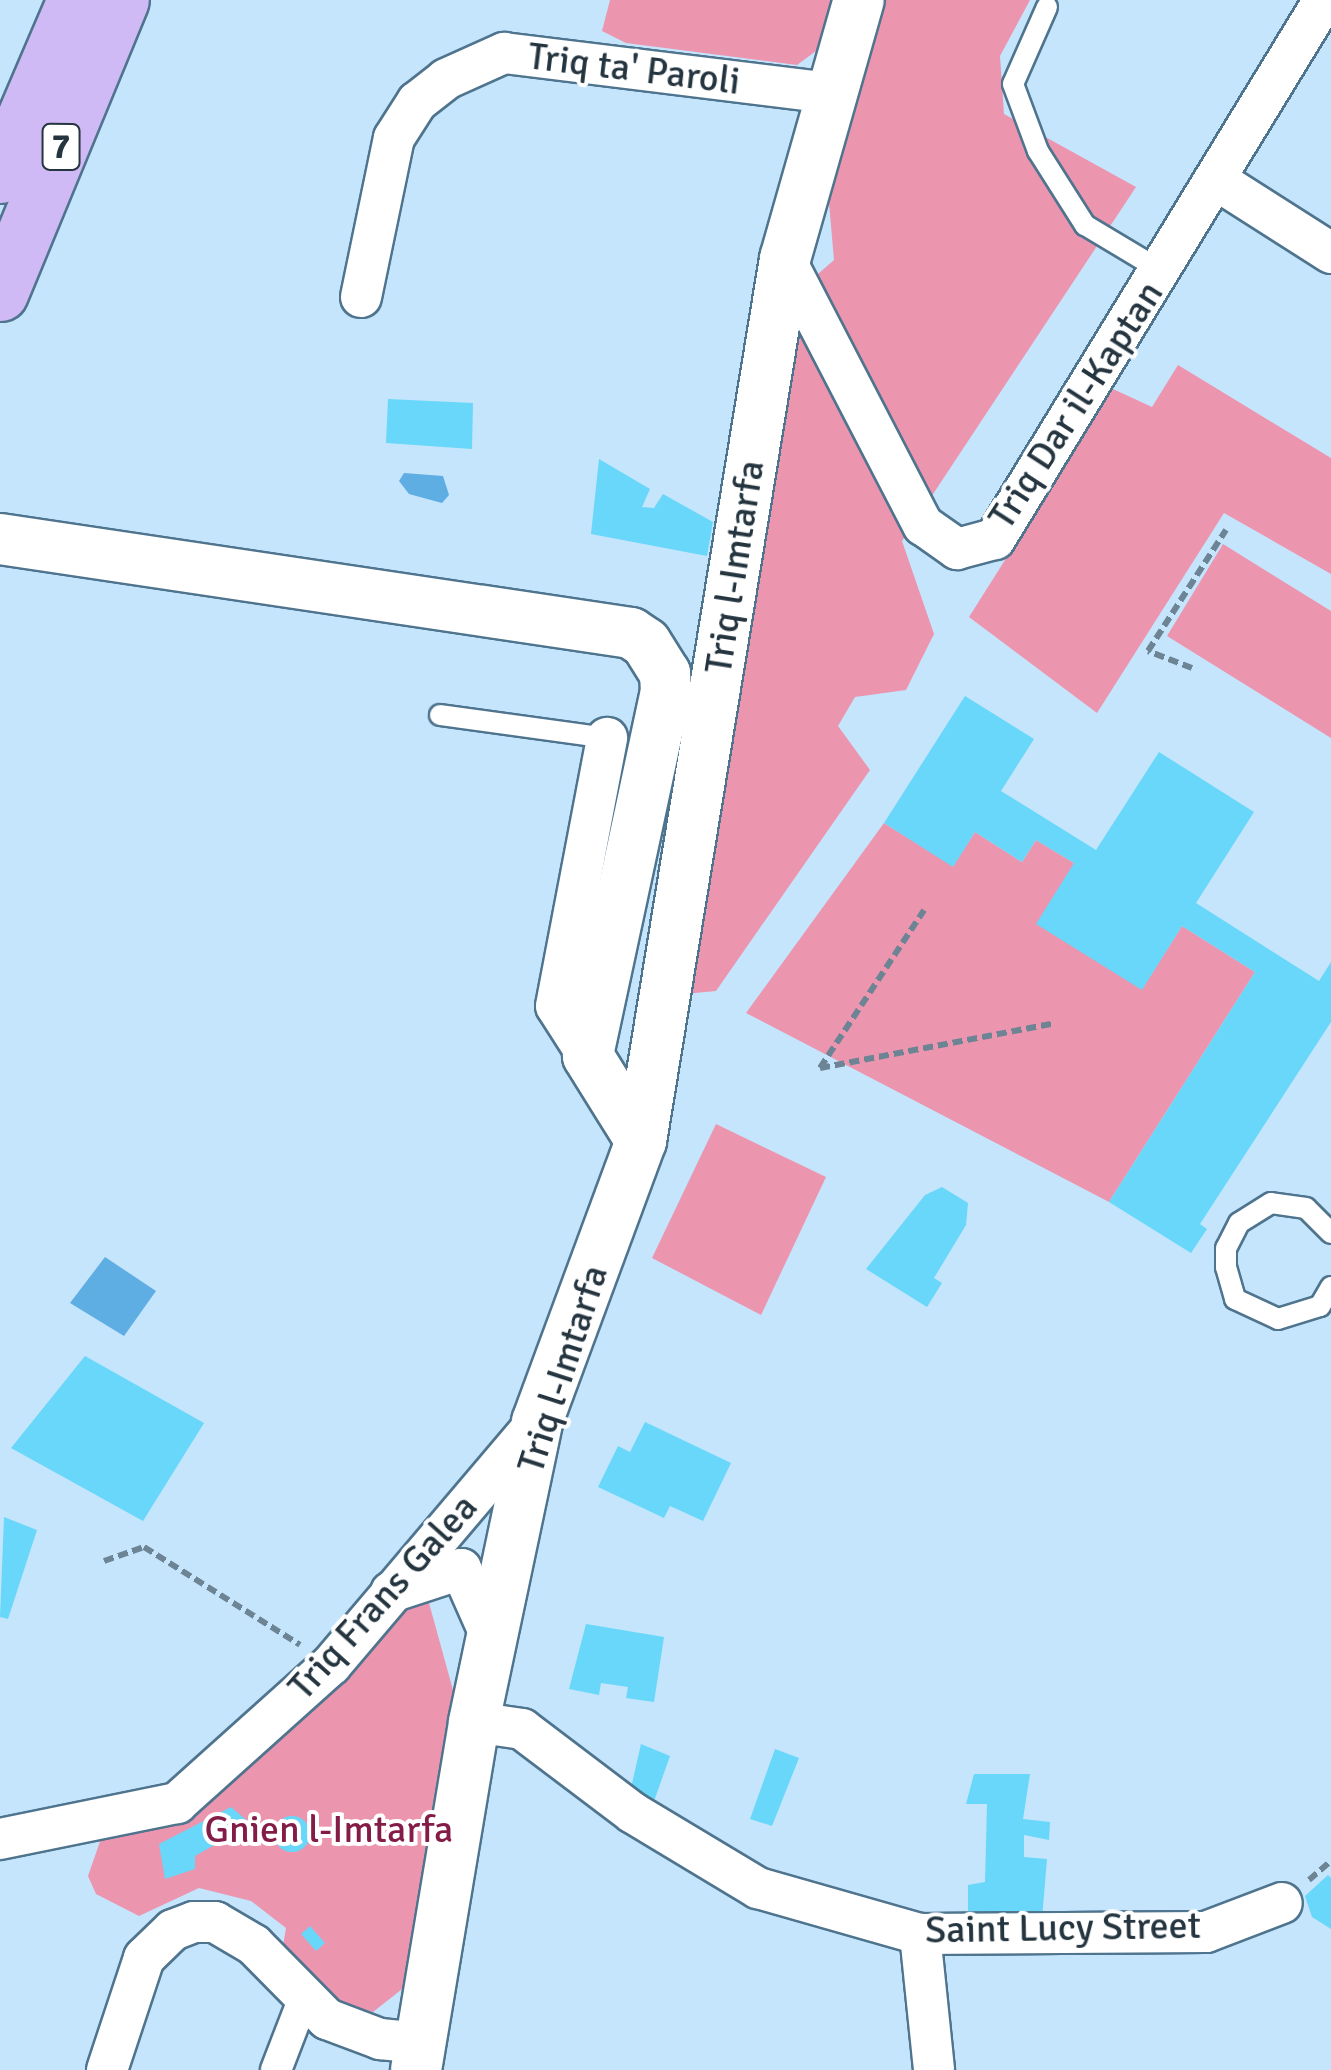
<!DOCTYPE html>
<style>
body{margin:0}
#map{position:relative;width:1331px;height:2070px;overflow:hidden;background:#c5e5fd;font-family:Signika,sans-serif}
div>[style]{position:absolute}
.green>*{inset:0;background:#ec95af}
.water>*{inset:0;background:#5eade3}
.building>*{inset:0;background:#68d7f9}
.round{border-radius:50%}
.path>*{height:6px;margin-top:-3px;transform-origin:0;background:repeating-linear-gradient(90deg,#6d8495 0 10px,transparent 0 15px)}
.roads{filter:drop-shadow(2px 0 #4f748e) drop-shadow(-2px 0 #4f748e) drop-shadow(0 2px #4f748e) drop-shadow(0 -2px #4f748e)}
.service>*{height:20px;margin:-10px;padding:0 10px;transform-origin:10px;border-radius:10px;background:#fff}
.pedestrian>*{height:30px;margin:-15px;padding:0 15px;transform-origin:15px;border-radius:15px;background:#fff}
.minor>*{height:40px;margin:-20px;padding:0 20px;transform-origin:20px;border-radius:20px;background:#fff}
.tertiary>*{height:50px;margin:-25px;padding:0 25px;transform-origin:25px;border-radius:25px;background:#fff}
.trunk>*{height:55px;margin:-27.5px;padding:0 27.5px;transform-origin:27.5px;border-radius:27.5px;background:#d0baf6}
span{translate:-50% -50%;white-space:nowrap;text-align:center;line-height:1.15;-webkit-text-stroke:8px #fff;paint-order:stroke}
.shield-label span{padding:2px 8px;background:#fff;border:2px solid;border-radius:8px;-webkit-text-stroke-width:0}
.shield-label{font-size:35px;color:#253540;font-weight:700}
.street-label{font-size:38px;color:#253540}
.park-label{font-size:38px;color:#831c47}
</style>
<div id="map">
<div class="green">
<div style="clip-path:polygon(610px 0,833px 0,816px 51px,797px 65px,626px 43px,602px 31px)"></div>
<div style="clip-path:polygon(882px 0,1030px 0,1000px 56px,1004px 114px,1136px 187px,902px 541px,934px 634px,906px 690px,855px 697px,838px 726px,870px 770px,716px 991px,684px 994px,787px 301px,834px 260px,829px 203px,840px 122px)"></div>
<div style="clip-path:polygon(1178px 365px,1331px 458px,1331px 574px,1224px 513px,1097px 713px,969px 617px,1113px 389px,1152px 407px)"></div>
<div style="clip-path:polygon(1223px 544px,1331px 611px,1331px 738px,1167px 636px)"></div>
<div style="clip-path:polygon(884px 823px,953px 866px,975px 832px,1022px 862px,1036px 840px,1074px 863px,1142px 989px,1182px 926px,1255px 972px,1109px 1202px,746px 1013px)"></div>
<div style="clip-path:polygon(716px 1124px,826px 1177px,761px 1315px,652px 1258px)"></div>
<div style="clip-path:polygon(426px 1592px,456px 1701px,411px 1982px,373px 2012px,317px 1996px,282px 1951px,286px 1928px,251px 1901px,199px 1888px,139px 1916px,96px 1894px,88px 1876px,104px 1830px,189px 1820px)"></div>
</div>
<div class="water">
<div style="clip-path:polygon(404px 473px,443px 476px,449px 495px,442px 503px,409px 494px,399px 481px)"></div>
<div style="clip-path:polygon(105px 1257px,156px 1291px,124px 1336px,70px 1303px)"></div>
</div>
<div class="building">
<div style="clip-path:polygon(388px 399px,473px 403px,472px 449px,386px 443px)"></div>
<div style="clip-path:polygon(599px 459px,650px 489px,642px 507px,654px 508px,663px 494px,713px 522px,707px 556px,591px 534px)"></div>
<div style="clip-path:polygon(965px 696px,1034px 739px,1001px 791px,1096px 850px,1159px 752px,1254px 812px,1196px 903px,1319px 981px,1331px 962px,1331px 1022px,1200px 1224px,1207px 1229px,1191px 1253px,1109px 1202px,1255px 972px,1182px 926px,1142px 990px,1036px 924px,1074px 863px,1036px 840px,1022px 862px,975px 832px,953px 867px,884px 823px)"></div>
<div style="clip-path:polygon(942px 1187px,968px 1203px,966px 1225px,934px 1278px,942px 1283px,927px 1307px,866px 1269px,925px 1195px)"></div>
<div style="clip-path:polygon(85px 1356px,204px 1423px,143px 1521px,11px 1448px)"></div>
<div style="clip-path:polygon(645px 1422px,731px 1463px,703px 1521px,670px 1506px,664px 1518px,598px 1487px,618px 1446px,630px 1452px)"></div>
<div style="clip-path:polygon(4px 1517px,37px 1530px,8px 1619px,0 1617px)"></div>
<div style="clip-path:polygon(586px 1624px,664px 1637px,654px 1702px,626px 1698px,628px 1687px,601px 1683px,599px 1695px,569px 1689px)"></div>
<div style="clip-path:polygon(641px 1744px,670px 1756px,653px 1804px,631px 1788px)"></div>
<div style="clip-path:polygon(775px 1749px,799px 1758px,772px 1826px,750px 1819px)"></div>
<div style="clip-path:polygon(974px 1774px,1030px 1774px,1023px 1819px,1050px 1822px,1049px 1840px,1024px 1835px,1024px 1857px,1047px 1859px,1042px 1919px,968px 1916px,968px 1885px,985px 1882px,987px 1804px,966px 1804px)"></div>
<div style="clip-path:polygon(231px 1807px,251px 1824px,195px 1856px,195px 1869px,165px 1879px,159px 1844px)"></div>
<div class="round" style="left:274px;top:1816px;width:36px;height:36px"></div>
<div style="clip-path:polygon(1328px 1875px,1331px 1878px,1331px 1929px,1312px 1917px,1305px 1896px)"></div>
<div style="clip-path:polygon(310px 1926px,325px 1943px,316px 1951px,301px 1934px)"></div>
</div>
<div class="path">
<div style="left:1192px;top:668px;width:47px;rotate:-158.9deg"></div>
<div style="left:1148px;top:651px;width:144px;rotate:-57.2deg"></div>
<div style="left:820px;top:1068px;width:239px;rotate:-10.8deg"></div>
<div style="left:820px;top:1068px;width:189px;rotate:-56.6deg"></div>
<div style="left:104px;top:1561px;width:42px;rotate:-19.3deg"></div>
<div style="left:144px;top:1547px;width:184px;rotate:32.1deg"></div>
<div style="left:1309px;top:1880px;width:29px;rotate:-41deg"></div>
</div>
<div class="roads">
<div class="service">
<div style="left:1047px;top:7px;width:84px;rotate:113.8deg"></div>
<div style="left:1013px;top:84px;width:72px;rotate:69.5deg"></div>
<div style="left:1038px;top:151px;width:88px;rotate:57.6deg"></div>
<div style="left:1085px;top:225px;width:90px;rotate:30.9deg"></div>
<div style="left:440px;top:715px;width:169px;rotate:7.8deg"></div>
<div style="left:1331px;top:1233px;width:35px;rotate:-135deg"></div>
<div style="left:1306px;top:1208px;width:35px;rotate:-172deg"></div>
<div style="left:1271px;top:1203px;width:38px;rotate:148deg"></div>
<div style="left:1239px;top:1223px;width:28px;rotate:117deg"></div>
<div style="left:1226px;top:1248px;width:19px;rotate:90deg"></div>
<div style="left:1226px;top:1267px;width:33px;rotate:74deg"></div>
<div style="left:1235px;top:1299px;width:47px;rotate:24.9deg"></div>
<div style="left:1278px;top:1319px;width:44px;rotate:-17.2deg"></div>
<div style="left:1320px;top:1306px;width:22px;rotate:-60deg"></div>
</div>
<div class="pedestrian">
<div style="left:276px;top:2070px;width:75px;rotate:-68.9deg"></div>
</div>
<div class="minor">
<div style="left:1218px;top:181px;width:134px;rotate:32.5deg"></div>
<div style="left:785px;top:259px;width:300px;rotate:62.6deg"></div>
<div style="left:923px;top:525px;width:42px;rotate:35.2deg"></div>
<div style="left:957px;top:549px;width:39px;rotate:-15deg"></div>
<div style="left:995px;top:539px;width:631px;rotate:-58.6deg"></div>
<div style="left:361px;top:297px;width:162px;rotate:-78.3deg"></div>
<div style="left:394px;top:138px;width:43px;rotate:-57.4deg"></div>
<div style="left:417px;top:102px;width:37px;rotate:-38deg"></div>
<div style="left:446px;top:79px;width:64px;rotate:-24.1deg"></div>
<div style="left:504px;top:53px;width:327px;rotate:7deg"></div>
<div style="left:588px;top:1056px;width:59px;rotate:-122.6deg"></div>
<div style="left:556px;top:1006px;width:273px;rotate:-79.2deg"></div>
<div style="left:391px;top:1592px;width:74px;rotate:-18.2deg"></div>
<div style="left:461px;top:1569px;width:77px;rotate:66.1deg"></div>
<div style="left:474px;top:1722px;width:49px;rotate:8.3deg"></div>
<div style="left:522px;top:1729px;width:139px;rotate:37.1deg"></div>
<div style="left:633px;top:1813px;width:146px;rotate:31deg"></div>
<div style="left:758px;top:1888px;width:168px;rotate:15.9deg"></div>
<div style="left:920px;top:1934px;width:286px;rotate:-0.4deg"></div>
<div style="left:1206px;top:1932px;width:81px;rotate:-20.9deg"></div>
<div style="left:0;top:1839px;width:181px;rotate:-11.5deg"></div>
<div style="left:177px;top:1803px;width:207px;rotate:-41.9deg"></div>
<div style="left:331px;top:1665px;width:319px;rotate:-49.7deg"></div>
<div style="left:920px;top:1934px;width:137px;rotate:84.1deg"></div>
<div style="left:107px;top:2070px;width:118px;rotate:-71.7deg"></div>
<div style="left:144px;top:1958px;width:40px;rotate:-44deg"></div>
<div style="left:173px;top:1930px;width:22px;rotate:-21deg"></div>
<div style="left:194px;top:1922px;width:21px"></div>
<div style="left:215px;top:1922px;width:45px;rotate:30.5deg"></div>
<div style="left:254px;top:1945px;width:104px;rotate:45.4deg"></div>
<div style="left:327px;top:2019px;width:57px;rotate:20.7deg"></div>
<div style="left:380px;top:2039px;width:41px;rotate:5.6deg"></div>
</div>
<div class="tertiary">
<div style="left:0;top:539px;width:638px;rotate:8.47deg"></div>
<div style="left:631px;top:633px;width:18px;rotate:34deg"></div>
<div style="left:646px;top:643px;width:36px;rotate:58deg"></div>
<div style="left:665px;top:673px;width:18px;rotate:87deg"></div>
<div style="left:666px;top:691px;width:373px;rotate:102.1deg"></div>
<div style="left:588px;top:1056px;width:100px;rotate:58.1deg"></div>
<div style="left:416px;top:2070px;width:353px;rotate:-80.5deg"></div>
<div style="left:474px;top:1722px;width:307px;rotate:-78.1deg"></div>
<div style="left:537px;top:1422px;width:300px;rotate:-69.7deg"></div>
<div style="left:641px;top:1141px;width:894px;rotate:-80.73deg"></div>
<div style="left:785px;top:259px;width:269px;rotate:-74.1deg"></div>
</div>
<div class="trunk">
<div style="left:0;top:175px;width:190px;rotate:-66.8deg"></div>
<div style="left:0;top:293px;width:317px;rotate:-67.6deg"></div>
</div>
</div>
<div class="shield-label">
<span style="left:61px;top:147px">7</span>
</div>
<div class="street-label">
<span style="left:634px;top:69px;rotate:7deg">Triq ta' Paroli</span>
<span style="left:1076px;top:405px;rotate:-57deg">Triq Dar il-Kaptan</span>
<span style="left:735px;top:567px;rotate:-81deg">Triq l-Imtarfa</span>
<span style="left:563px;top:1369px;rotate:-72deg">Triq l-Imtarfa</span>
<span style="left:383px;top:1597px;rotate:-48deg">Triq Frans Galea</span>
<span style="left:1063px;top:1928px;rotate:-1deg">Saint Lucy Street</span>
</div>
<div class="park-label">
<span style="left:329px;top:1830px">Gnien l-Imtarfa</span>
</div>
</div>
